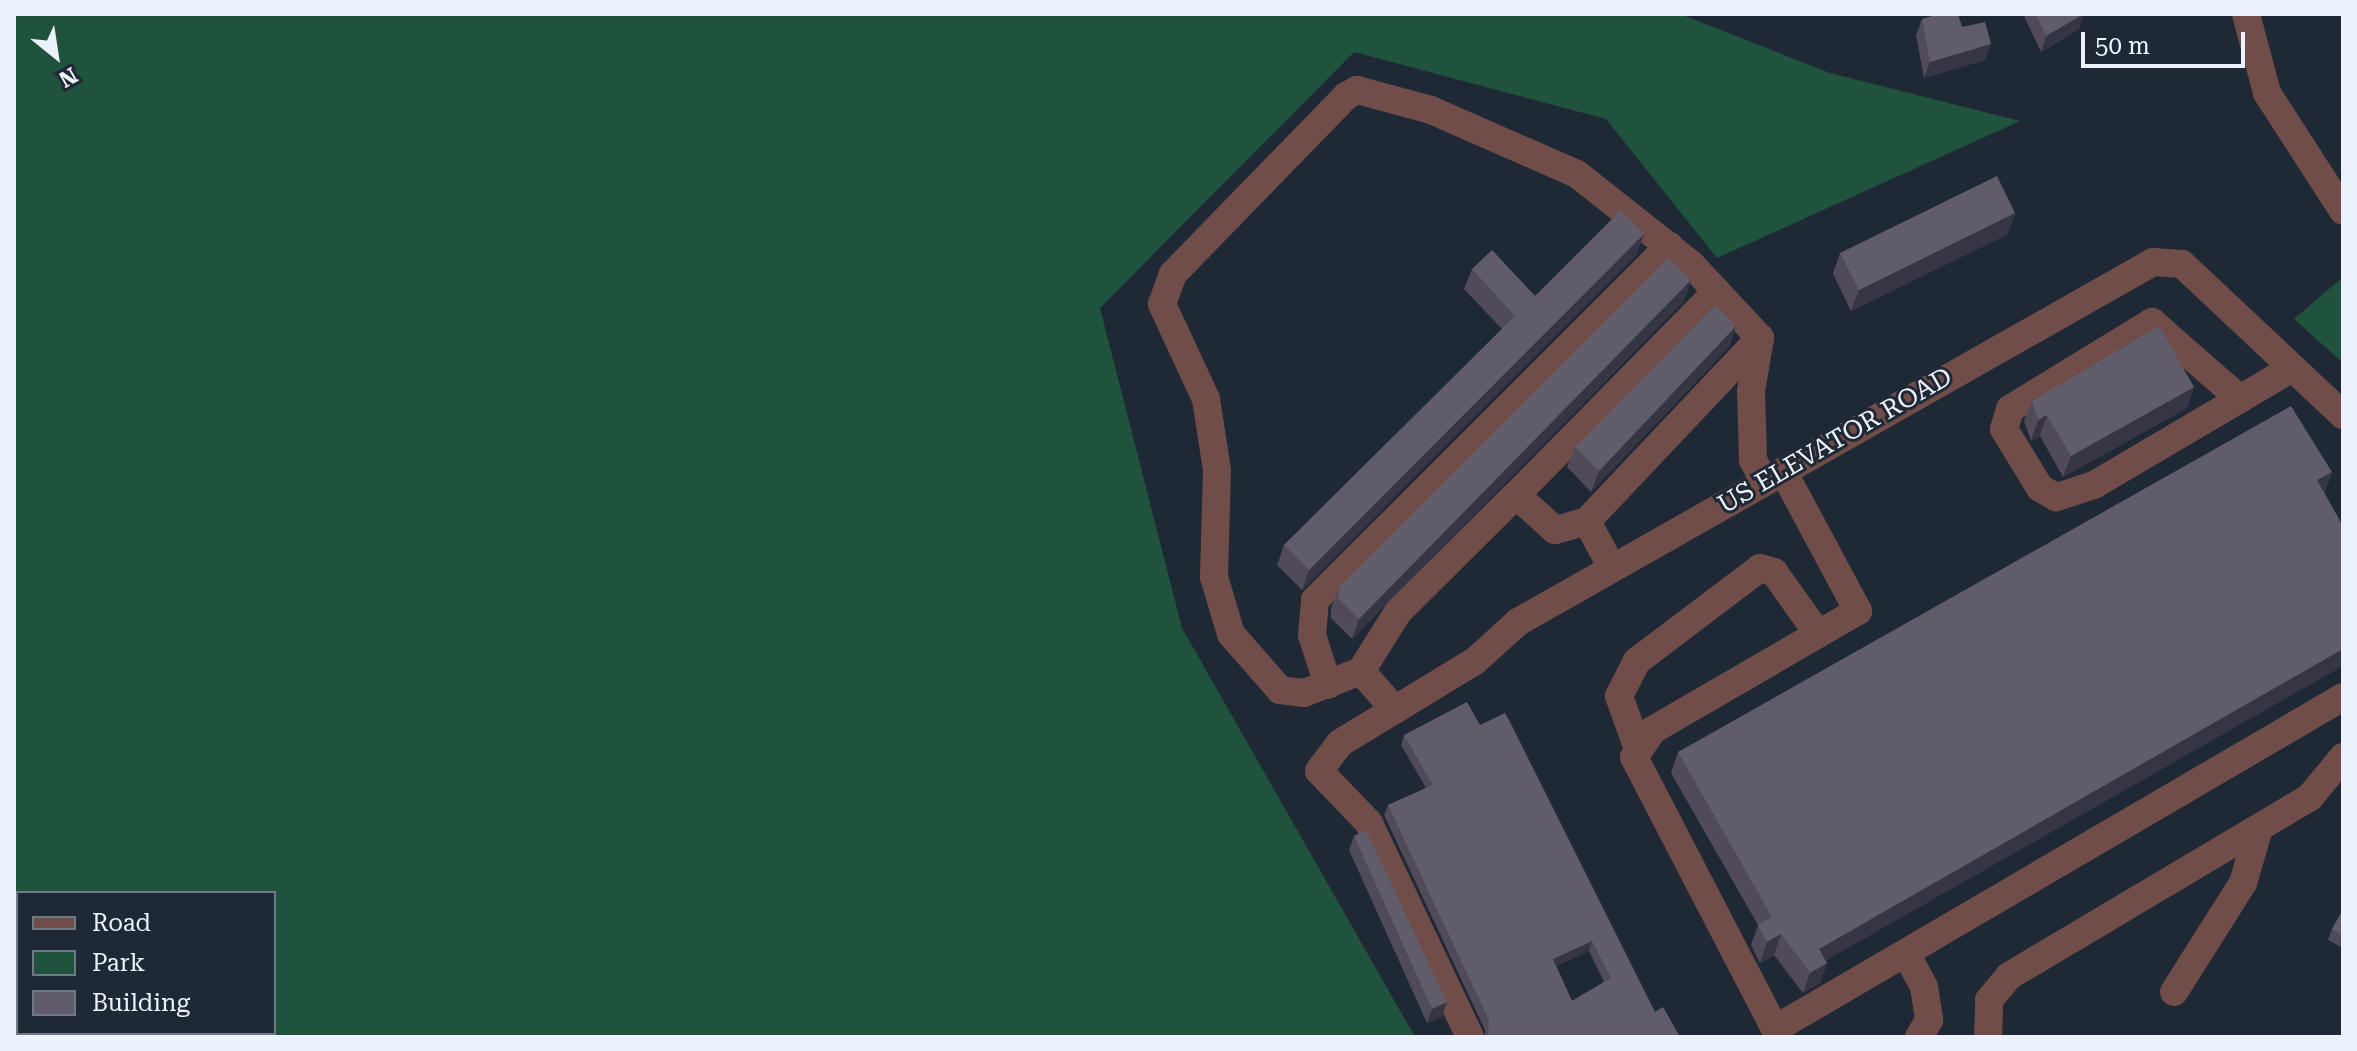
<!DOCTYPE html>
<style>
body{margin:0}
#map{position:relative;width:2357px;height:1051px;overflow:hidden;background:#1f2835;font-family:"Roboto Serif",serif}
div>[style]{position:absolute}
.green>*{inset:0;background:#20533d}
.minor>*{height:28px;margin:-14px;padding:0 14px;transform-origin:14px;border-radius:14px;background:#714d49}
.wall>*{inset:0;background:#514a58}
.shaded-wall>*{inset:0;background:#363543}
.building>*{inset:0;background:#615c6a}
span{translate:-50% -50%;white-space:nowrap;text-align:center;line-height:1.15;-webkit-text-stroke:6px #1f2835;paint-order:stroke}
.street-label{font-size:26px;color:#ecf2fb}
.frame{position:absolute;inset:0;border:16px solid #ecf2fb;pointer-events:none}
.legend{position:absolute;left:16px;top:891px;width:260px;height:144px;box-sizing:border-box;background:#1f2835;border:2px solid #717984;margin:0;padding:10px 14px;list-style:none;font-size:24px;color:#ecf2fb}
.legend li{display:flex;align-items:center;gap:16px;height:40px}
.legend b{width:40px;border:2px solid #717984}
.north{position:absolute;left:16px;top:16px;width:80px;height:80px;-webkit-text-stroke:6px #1f2835;paint-order:stroke;rotate:150deg;font-size:22px;font-weight:700;line-height:32px;text-align:center;color:#ecf2fb}
.north::after{content:'';display:block;margin:auto;width:28px;height:36px;background:#ecf2fb;clip-path:polygon(50% 0,100% 100%,50% 72%,0 100%)}
.scale{position:absolute;left:2081px;top:32px;width:164px;height:36px;box-sizing:border-box;border:4px solid #ecf2fb;border-top:0;padding-left:10px;font-size:24px;line-height:28px;white-space:nowrap;color:#ecf2fb;-webkit-text-stroke:6px #1f2835;paint-order:stroke}
</style>
<div id="map">
<div class="green">
<div style="clip-path:polygon(evenodd,14px 14px,1680px 14px,1830px 73px,2020px 121px,1717px 258px,1606px 119px,1354px 52px,1100px 308px,1182px 628px,1415px 1037px,14px 1037px,14px 14px,18px 893px,274px 893px,274px 1033px,18px 1033px,18px 893px)"></div>
<div style="clip-path:polygon(2343px 277px,2343px 363px,2294px 319px)"></div>
</div>
<div class="minor">
<div style="left:2246px;top:14px;width:82px;rotate:75.1deg"></div>
<div style="left:2267px;top:93px;width:140px;rotate:57.2deg"></div>
<div style="left:2240px;top:399px;width:169px;rotate:149.5deg"></div>
<div style="left:2094px;top:485px;width:40px;rotate:162deg"></div>
<div style="left:2056px;top:497px;width:18px;rotate:-151deg"></div>
<div style="left:2040px;top:488px;width:69px;rotate:-121.4deg"></div>
<div style="left:2004px;top:429px;width:21px;rotate:-73deg"></div>
<div style="left:2010px;top:409px;width:167px;rotate:-31.5deg"></div>
<div style="left:2152px;top:322px;width:117px;rotate:41.2deg"></div>
<div style="left:2240px;top:399px;width:61px;rotate:-30.8deg"></div>
<div style="left:1783px;top:471px;width:159px;rotate:61.8deg"></div>
<div style="left:1858px;top:611px;width:237px;rotate:149.9deg"></div>
<div style="left:1653px;top:730px;width:33px;rotate:125deg"></div>
<div style="left:1634px;top:757px;width:306px;rotate:62.6deg"></div>
<div style="left:1775px;top:1029px;width:658px;rotate:-30.31deg"></div>
<div style="left:1587px;top:521px;width:33px;rotate:164deg"></div>
<div style="left:1555px;top:530px;width:52px;rotate:-138.1deg"></div>
<div style="left:1516px;top:495px;width:286px;rotate:-45.4deg"></div>
<div style="left:1612px;top:568px;width:53px;rotate:-118deg"></div>
<div style="left:1587px;top:521px;width:252px;rotate:-46.6deg"></div>
<div style="left:1361px;top:671px;width:70px;rotate:-57.9deg"></div>
<div style="left:1398px;top:612px;width:166px;rotate:-44.8deg"></div>
<div style="left:1328px;top:685px;width:52px;rotate:-107.7deg"></div>
<div style="left:1312px;top:635px;width:35px;rotate:-85deg"></div>
<div style="left:1315px;top:600px;width:501px;rotate:-45deg"></div>
<div style="left:1395px;top:710px;width:52px;rotate:-131.1deg"></div>
<div style="left:1361px;top:671px;width:61px;rotate:158.9deg"></div>
<div style="left:1304px;top:693px;width:24px;rotate:-173deg"></div>
<div style="left:1280px;top:690px;width:74px;rotate:-131.2deg"></div>
<div style="left:1231px;top:634px;width:59px;rotate:-106.6deg"></div>
<div style="left:1214px;top:577px;width:107px;rotate:-88.4deg"></div>
<div style="left:1217px;top:470px;width:72px;rotate:-98.8deg"></div>
<div style="left:1206px;top:399px;width:105px;rotate:-114.9deg"></div>
<div style="left:1162px;top:304px;width:32px;rotate:-70deg"></div>
<div style="left:1173px;top:274px;width:248px;rotate:-45.8deg"></div>
<div style="left:1346px;top:96px;width:13px;rotate:-29deg"></div>
<div style="left:1357px;top:90px;width:77px;rotate:15.1deg"></div>
<div style="left:1431px;top:110px;width:159px;rotate:23.7deg"></div>
<div style="left:1577px;top:174px;width:145px;rotate:38.3deg"></div>
<div style="left:1691px;top:264px;width:101px;rotate:47deg"></div>
<div style="left:1760px;top:338px;width:54px;rotate:99.6deg"></div>
<div style="left:1751px;top:391px;width:69px;rotate:88.3deg"></div>
<div style="left:1753px;top:460px;width:24px;rotate:62deg"></div>
<div style="left:1637px;top:746px;width:53px;rotate:-109.8deg"></div>
<div style="left:1619px;top:696px;width:39px;rotate:-63deg"></div>
<div style="left:1637px;top:661px;width:154px;rotate:-37.1deg"></div>
<div style="left:1760px;top:568px;width:15px;rotate:16deg"></div>
<div style="left:1774px;top:572px;width:76px;rotate:54.6deg"></div>
<div style="left:1907px;top:955px;width:36px;rotate:62deg"></div>
<div style="left:1924px;top:987px;width:33px;rotate:81deg"></div>
<div style="left:1929px;top:1020px;width:20px;rotate:120deg"></div>
<div style="left:2174px;top:992px;width:129px;rotate:-57.7deg"></div>
<div style="left:2243px;top:883px;width:57px;rotate:-73.8deg"></div>
<div style="left:1470px;top:1037px;width:237px;rotate:-115.3deg"></div>
<div style="left:1369px;top:823px;width:72px;rotate:-133.9deg"></div>
<div style="left:1319px;top:771px;width:35px;rotate:-53deg"></div>
<div style="left:1340px;top:743px;width:158px;rotate:-31.3deg"></div>
<div style="left:1475px;top:661px;width:58px;rotate:-42.2deg"></div>
<div style="left:1518px;top:622px;width:730px;rotate:-29.55deg"></div>
<div style="left:2153px;top:262px;width:29px;rotate:4deg"></div>
<div style="left:2182px;top:264px;width:221px;rotate:43.2deg"></div>
<div style="left:1988px;top:1037px;width:37px;rotate:-88deg"></div>
<div style="left:1989px;top:1000px;width:31px;rotate:-50deg"></div>
<div style="left:2009px;top:976px;width:350px;rotate:-30.7deg"></div>
<div style="left:2310px;top:797px;width:52px;rotate:-50.5deg"></div>
</div>
<div class="wall">
<div style="clip-path:polygon(2023px 14px,2084px 14px,2079px 29px,2041px 52px)"></div>
<div style="clip-path:polygon(1922px 19px,1962px 27px,1985px 60px,1924px 78px,1916px 35px)"></div>
<div style="clip-path:polygon(2015px 213px,2008px 234px,1851px 311px,1833px 274px,1840px 253px)"></div>
<div style="clip-path:polygon(1637px 254px,1302px 590px,1277px 565px,1284px 545px,1502px 329px,1464px 289px,1472px 269px,1535px 296px)"></div>
<div style="clip-path:polygon(1691px 280px,1684px 301px,1352px 639px,1331px 618px,1331px 608px,1339px 587px)"></div>
<div style="clip-path:polygon(1736px 326px,1729px 347px,1591px 492px,1567px 467px,1575px 447px)"></div>
<div style="clip-path:polygon(2194px 387px,2187px 408px,2063px 477px,2040px 436px,2031px 441px,2024px 421px,2032px 401px)"></div>
<div style="clip-path:polygon(2332px 472px,2325px 492px,1826px 961px,1827px 963px,1820px 983px,1803px 993px,1774px 955px,1760px 963px,1751px 945px,1758px 925px,1671px 773px,1678px 752px)"></div>
<div style="clip-path:polygon(evenodd,1480px 725px,1655px 1012px,1679px 1035px,1678px 1037px,1485px 1037px,1485px 1030px,1384px 815px,1388px 805px,1426px 788px,1401px 745px,1404px 735px,1480px 725px,1589px 951px,1604px 982px,1572px 1001px,1556px 966px,1589px 951px)"></div>
<div style="clip-path:polygon(1354px 836px,1447px 1002px,1442px 1017px,1427px 1023px,1349px 850px)"></div>
<div style="clip-path:polygon(2343px 912px,2343px 948px,2328px 940px,2332px 929px)"></div>
</div>
<div class="shaded-wall">
<div style="clip-path:polygon(2084px 14px,2079px 29px,2041px 52px,2046px 36px)"></div>
<div style="clip-path:polygon(1991px 44px,1985px 60px,1924px 78px,1930px 62px)"></div>
<div style="clip-path:polygon(2015px 213px,2008px 234px,1851px 311px,1859px 290px)"></div>
<div style="clip-path:polygon(1644px 234px,1637px 254px,1302px 590px,1309px 570px)"></div>
<div style="clip-path:polygon(1691px 280px,1684px 301px,1352px 639px,1359px 619px)"></div>
<div style="clip-path:polygon(1736px 326px,1729px 347px,1591px 492px,1599px 471px)"></div>
<div style="clip-path:polygon(2194px 387px,2187px 408px,2063px 477px,2071px 456px)"></div>
<div style="clip-path:polygon(2047px 415px,2040px 436px,2031px 441px,2038px 420px)"></div>
<div style="clip-path:polygon(2332px 472px,2325px 492px,2309px 501px,2317px 480px)"></div>
<div style="clip-path:polygon(2343px 649px,2343px 666px,1811px 969px,1819px 949px)"></div>
<div style="clip-path:polygon(1781px 934px,1774px 955px,1760px 963px,1767px 942px)"></div>
<div style="clip-path:polygon(1592px 941px,1589px 951px,1549px 969px,1553px 959px)"></div>
<div style="clip-path:polygon(1827px 963px,1820px 983px,1803px 993px,1810px 973px)"></div>
<div style="clip-path:polygon(1447px 1002px,1442px 1017px,1427px 1023px,1432px 1009px)"></div>
</div>
<div class="building">
<div style="clip-path:polygon(1939px 14px,1958px 14px,1962px 27px,1985px 22px,1991px 44px,1930px 62px,1922px 19px)"></div>
<div style="clip-path:polygon(2036px 14px,2083px 14px,2046px 36px)"></div>
<div style="clip-path:polygon(1997px 176px,2015px 213px,1859px 290px,1840px 253px)"></div>
<div style="clip-path:polygon(1621px 210px,1644px 234px,1309px 570px,1284px 545px,1515px 316px,1472px 269px,1492px 250px,1535px 296px)"></div>
<div style="clip-path:polygon(1668px 258px,1691px 280px,1359px 619px,1338px 598px,1339px 587px)"></div>
<div style="clip-path:polygon(1715px 305px,1736px 326px,1599px 471px,1575px 447px)"></div>
<div style="clip-path:polygon(2159px 326px,2194px 387px,2071px 456px,2047px 415px,2038px 420px,2032px 401px)"></div>
<div style="clip-path:polygon(2291px 406px,2332px 472px,2317px 480px,2343px 526px,2343px 649px,1819px 949px,1827px 963px,1810px 973px,1781px 934px,1767px 942px,1758px 925px,1772px 917px,1678px 752px)"></div>
<div style="clip-path:polygon(evenodd,1467px 702px,1480px 725px,1505px 713px,1510px 722px,1655px 1012px,1663px 1007px,1679px 1035px,1675px 1037px,1487px 1037px,1488px 1036px,1489px 1020px,1388px 805px,1433px 785px,1404px 735px,1467px 702px,1592px 941px,1611px 978px,1572px 1001px,1553px 959px,1592px 941px)"></div>
<div style="clip-path:polygon(1366px 830px,1447px 1002px,1432px 1009px,1354px 836px)"></div>
<div style="clip-path:polygon(2342px 911px,2343px 912px,2343px 935px,2332px 929px)"></div>
</div>
<div class="street-label">
<span style="left:1835px;top:441px;rotate:-30deg">US ELEVATOR ROAD</span>
</div>
<div class="frame"></div>
<ul class="legend">
<li><b style="height:10px;background:#714d49"></b>Road</li>
<li><b style="height:22px;background:#20533d"></b>Park</li>
<li><b style="height:22px;background:#615c6a"></b>Building</li>
</ul>
<div class="north">N</div>
<div class="scale">50 m</div>
</div>
